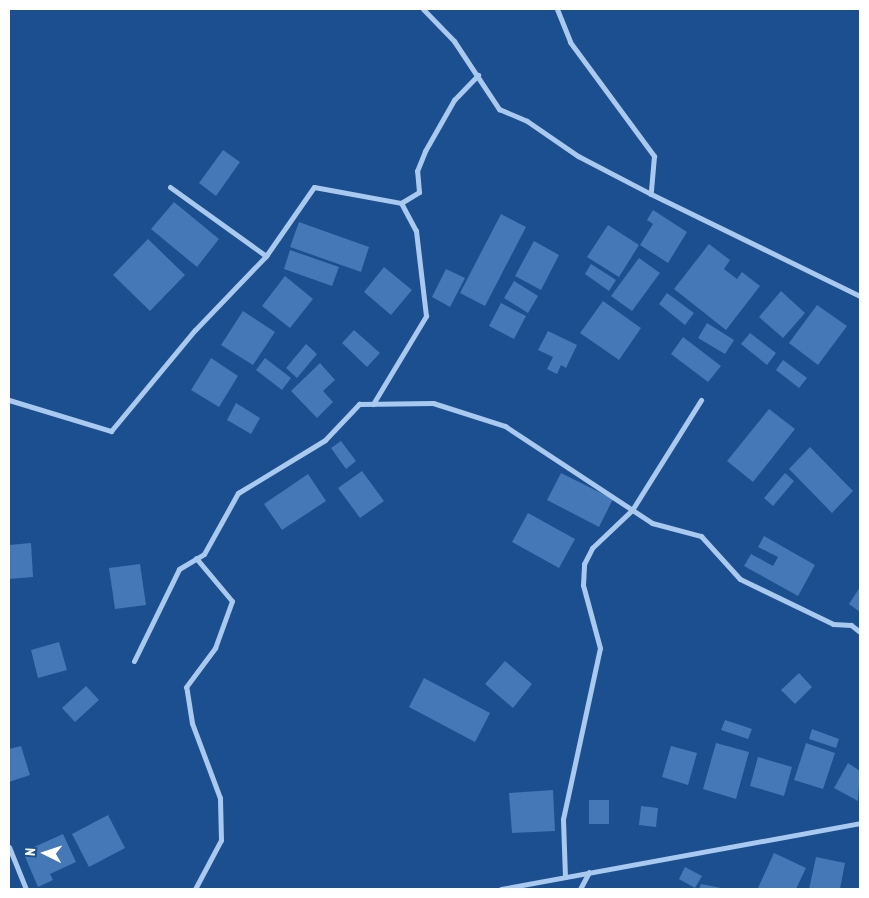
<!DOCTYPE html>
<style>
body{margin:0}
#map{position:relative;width:869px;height:898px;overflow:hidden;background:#1b4f8f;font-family:"PT Sans Narrow",sans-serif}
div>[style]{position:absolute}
.building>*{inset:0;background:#4478b7}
.street>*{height:5px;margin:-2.5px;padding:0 2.5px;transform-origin:2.5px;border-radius:2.5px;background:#a9c9ee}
span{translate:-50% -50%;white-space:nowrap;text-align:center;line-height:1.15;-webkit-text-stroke:4px #1b4f8f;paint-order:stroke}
.frame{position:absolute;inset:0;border:10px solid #fff;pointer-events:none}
.north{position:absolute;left:20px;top:828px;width:50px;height:50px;-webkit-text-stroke:4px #1b4f8f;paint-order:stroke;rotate:274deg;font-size:14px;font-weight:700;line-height:20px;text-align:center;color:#fff}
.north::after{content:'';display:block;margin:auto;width:18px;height:22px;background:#fff;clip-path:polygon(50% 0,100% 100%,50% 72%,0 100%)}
</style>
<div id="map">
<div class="building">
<div style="clip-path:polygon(223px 150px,240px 162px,216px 196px,199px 183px)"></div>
<div style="clip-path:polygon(174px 202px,219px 239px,197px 267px,151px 229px)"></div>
<div style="clip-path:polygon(653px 210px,687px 232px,668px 263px,640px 245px,653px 224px,647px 220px)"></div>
<div style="clip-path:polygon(501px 214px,526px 227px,485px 306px,460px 293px)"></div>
<div style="clip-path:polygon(299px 222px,369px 247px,361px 272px,290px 247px)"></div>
<div style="clip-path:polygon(608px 225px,639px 245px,619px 277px,587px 257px)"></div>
<div style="clip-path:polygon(148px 239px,185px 275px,150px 311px,113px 275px)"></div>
<div style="clip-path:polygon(534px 241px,559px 255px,541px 290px,515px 276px)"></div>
<div style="clip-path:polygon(709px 244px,730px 260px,724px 269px,737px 279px,742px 272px,760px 286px,726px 330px,674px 289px)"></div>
<div style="clip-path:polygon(290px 250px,339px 267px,332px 286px,284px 269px)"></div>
<div style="clip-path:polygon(639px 258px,660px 273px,632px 311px,611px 296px)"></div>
<div style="clip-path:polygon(591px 264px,616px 280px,609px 291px,585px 274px)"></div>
<div style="clip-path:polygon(384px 267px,412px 290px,391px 315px,364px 292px)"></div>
<div style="clip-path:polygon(446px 269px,465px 278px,450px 307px,432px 297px)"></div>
<div style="clip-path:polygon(285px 276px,313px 299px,290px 328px,262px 306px)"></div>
<div style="clip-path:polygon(514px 281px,538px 296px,528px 313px,504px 298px)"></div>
<div style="clip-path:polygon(781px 291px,805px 313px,783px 338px,759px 317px)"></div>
<div style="clip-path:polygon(667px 293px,694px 313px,685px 325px,659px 304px)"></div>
<div style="clip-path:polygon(603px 301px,641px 328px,619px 360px,580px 333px)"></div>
<div style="clip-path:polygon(501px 303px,526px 316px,514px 339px,489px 326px)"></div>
<div style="clip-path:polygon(817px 305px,847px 326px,818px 365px,789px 343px)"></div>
<div style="clip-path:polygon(243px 311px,275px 332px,253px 365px,221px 345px)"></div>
<div style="clip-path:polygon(707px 323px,734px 340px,725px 354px,698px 338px)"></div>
<div style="clip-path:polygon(354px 330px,380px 353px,367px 367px,342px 343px)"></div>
<div style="clip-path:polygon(548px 331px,577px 345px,566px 368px,561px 365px,557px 374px,547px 369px,553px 357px,538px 350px)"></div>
<div style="clip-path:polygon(750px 333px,776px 353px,767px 365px,741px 344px)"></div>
<div style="clip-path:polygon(683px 337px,721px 366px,708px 382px,671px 354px)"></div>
<div style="clip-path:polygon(306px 344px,317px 354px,297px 378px,286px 368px)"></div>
<div style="clip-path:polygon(211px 358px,238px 376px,219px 407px,191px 390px)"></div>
<div style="clip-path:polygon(265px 358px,291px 378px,282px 390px,256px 370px)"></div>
<div style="clip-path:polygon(783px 360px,807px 378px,799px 388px,776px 370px)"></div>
<div style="clip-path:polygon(320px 363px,335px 380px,323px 391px,333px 402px,317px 418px,291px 391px)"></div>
<div style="clip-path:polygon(236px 403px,260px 418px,251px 434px,227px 420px)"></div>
<div style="clip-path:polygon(769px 409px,795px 429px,753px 482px,727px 461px)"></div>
<div style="clip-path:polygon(341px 441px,356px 461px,346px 469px,331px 448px)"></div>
<div style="clip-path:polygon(810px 447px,853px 491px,832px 513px,789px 469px)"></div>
<div style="clip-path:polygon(362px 471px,384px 501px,360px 518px,338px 488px)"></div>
<div style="clip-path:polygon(561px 473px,613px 499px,599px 527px,547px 500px)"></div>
<div style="clip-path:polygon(785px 473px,794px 481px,773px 506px,764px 498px)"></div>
<div style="clip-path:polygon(308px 474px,326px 501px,282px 530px,264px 504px)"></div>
<div style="clip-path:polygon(528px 513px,575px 539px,559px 568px,512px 542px)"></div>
<div style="clip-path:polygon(764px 536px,815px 565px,798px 596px,744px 566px,751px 554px,773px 566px,778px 557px,758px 547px)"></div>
<div style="clip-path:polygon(31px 543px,33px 577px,9px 579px,9px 545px)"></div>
<div style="clip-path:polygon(140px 564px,146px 605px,115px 609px,109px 568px)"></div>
<div style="clip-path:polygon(860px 587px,860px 612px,849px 604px)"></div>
<div style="clip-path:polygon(59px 642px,67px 670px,38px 678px,31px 650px)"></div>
<div style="clip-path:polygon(505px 661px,532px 684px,513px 708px,485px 684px)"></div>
<div style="clip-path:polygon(799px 673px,812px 687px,795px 704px,781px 690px)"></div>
<div style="clip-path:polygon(424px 678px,490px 713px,475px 742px,409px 707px)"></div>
<div style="clip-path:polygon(86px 686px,99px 700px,75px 722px,62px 708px)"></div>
<div style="clip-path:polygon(725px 720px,752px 729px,748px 739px,721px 730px)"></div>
<div style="clip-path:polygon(812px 729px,839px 739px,836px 748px,809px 739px)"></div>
<div style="clip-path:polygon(716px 743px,749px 752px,736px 799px,703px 789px)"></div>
<div style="clip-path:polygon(806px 743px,835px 753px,823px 789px,794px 780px)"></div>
<div style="clip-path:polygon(21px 746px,30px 775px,9px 782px,9px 749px)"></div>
<div style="clip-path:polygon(671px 746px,697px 753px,688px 785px,662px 777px)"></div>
<div style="clip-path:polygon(758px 757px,792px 767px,784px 796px,750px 786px)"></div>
<div style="clip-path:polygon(848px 763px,860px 771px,858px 801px,834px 788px)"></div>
<div style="clip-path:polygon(553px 790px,555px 831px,512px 833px,509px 793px)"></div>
<div style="clip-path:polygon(589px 800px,609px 800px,609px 824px,589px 824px)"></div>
<div style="clip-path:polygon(641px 806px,658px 808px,656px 827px,639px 825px)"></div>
<div style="clip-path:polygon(108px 815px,125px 848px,89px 867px,72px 834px)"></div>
<div style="clip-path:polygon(63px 834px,76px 862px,50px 874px,53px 880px,38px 887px,23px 852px)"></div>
<div style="clip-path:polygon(774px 853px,806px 868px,796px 889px,758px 888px)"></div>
<div style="clip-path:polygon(816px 857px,845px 863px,840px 889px,809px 889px)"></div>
<div style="clip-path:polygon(685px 867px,702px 876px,695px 888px,679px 879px)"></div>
<div style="clip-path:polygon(701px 884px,721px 888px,721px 889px,699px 889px)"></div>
</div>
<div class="street">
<div style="left:423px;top:9px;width:45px;rotate:45.9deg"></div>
<div style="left:454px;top:41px;width:82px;rotate:56.5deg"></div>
<div style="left:499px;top:109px;width:30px;rotate:23deg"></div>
<div style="left:527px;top:121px;width:62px;rotate:34.5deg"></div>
<div style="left:578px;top:156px;width:82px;rotate:27.5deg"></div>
<div style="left:557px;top:9px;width:35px;rotate:68deg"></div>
<div style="left:570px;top:42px;width:142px;rotate:53.6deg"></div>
<div style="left:654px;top:156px;width:38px;rotate:95deg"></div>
<div style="left:651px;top:194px;width:233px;rotate:26deg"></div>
<div style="left:170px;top:187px;width:118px;rotate:35.7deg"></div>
<div style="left:9px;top:400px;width:107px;rotate:16.9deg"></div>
<div style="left:111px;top:431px;width:131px;rotate:-50.3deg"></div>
<div style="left:195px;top:330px;width:103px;rotate:-46.2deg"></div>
<div style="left:266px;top:256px;width:84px;rotate:-55.2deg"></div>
<div style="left:314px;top:187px;width:88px;rotate:10.4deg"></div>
<div style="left:401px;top:203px;width:21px;rotate:-31deg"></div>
<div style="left:419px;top:192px;width:21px;rotate:-95deg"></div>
<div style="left:417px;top:171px;width:22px;rotate:-68deg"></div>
<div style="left:425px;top:151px;width:59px;rotate:-60.4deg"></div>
<div style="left:454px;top:100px;width:35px;rotate:-46deg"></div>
<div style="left:373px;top:404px;width:103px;rotate:-58.9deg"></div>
<div style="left:426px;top:316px;width:86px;rotate:-96.7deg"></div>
<div style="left:416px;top:231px;width:32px;rotate:-118deg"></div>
<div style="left:134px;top:661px;width:102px;rotate:-63.9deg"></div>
<div style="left:179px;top:569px;width:29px;rotate:-31deg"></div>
<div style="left:204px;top:554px;width:70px;rotate:-60.9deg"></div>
<div style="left:238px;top:493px;width:102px;rotate:-31.3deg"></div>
<div style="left:325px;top:440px;width:50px;rotate:-46.6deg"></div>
<div style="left:359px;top:404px;width:74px;rotate:-0.8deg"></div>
<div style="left:433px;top:403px;width:76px;rotate:17.7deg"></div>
<div style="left:505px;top:426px;width:176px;rotate:33.4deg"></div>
<div style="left:652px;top:523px;width:51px;rotate:14.9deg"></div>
<div style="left:701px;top:536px;width:58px;rotate:47.8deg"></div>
<div style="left:740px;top:579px;width:103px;rotate:25.8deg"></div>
<div style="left:833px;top:624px;width:18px;rotate:3deg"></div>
<div style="left:851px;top:625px;width:11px;rotate:38deg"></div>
<div style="left:9px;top:847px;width:45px;rotate:68deg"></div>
<div style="left:565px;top:877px;width:58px;rotate:-92deg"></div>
<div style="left:563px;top:819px;width:175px;rotate:-77.8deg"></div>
<div style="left:600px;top:648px;width:65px;rotate:-105.1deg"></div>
<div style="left:583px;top:585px;width:21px;rotate:-87deg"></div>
<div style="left:584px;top:564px;width:18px;rotate:-63deg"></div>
<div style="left:592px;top:548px;width:55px;rotate:-43.5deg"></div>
<div style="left:632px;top:510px;width:130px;rotate:-57.9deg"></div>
<div style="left:195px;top:889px;width:55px;rotate:-62deg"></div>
<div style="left:221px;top:840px;width:42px;rotate:-91.4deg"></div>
<div style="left:220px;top:798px;width:80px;rotate:-110.5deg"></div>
<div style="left:192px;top:723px;width:36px;rotate:-99deg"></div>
<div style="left:186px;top:687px;width:49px;rotate:-53.4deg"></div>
<div style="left:215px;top:648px;width:50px;rotate:-70.1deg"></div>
<div style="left:232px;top:601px;width:56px;rotate:-129.9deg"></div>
<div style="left:501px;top:889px;width:365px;rotate:-10.4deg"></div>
<div style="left:580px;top:889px;width:19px;rotate:-62deg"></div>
</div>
<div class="frame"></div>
<div class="north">N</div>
</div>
